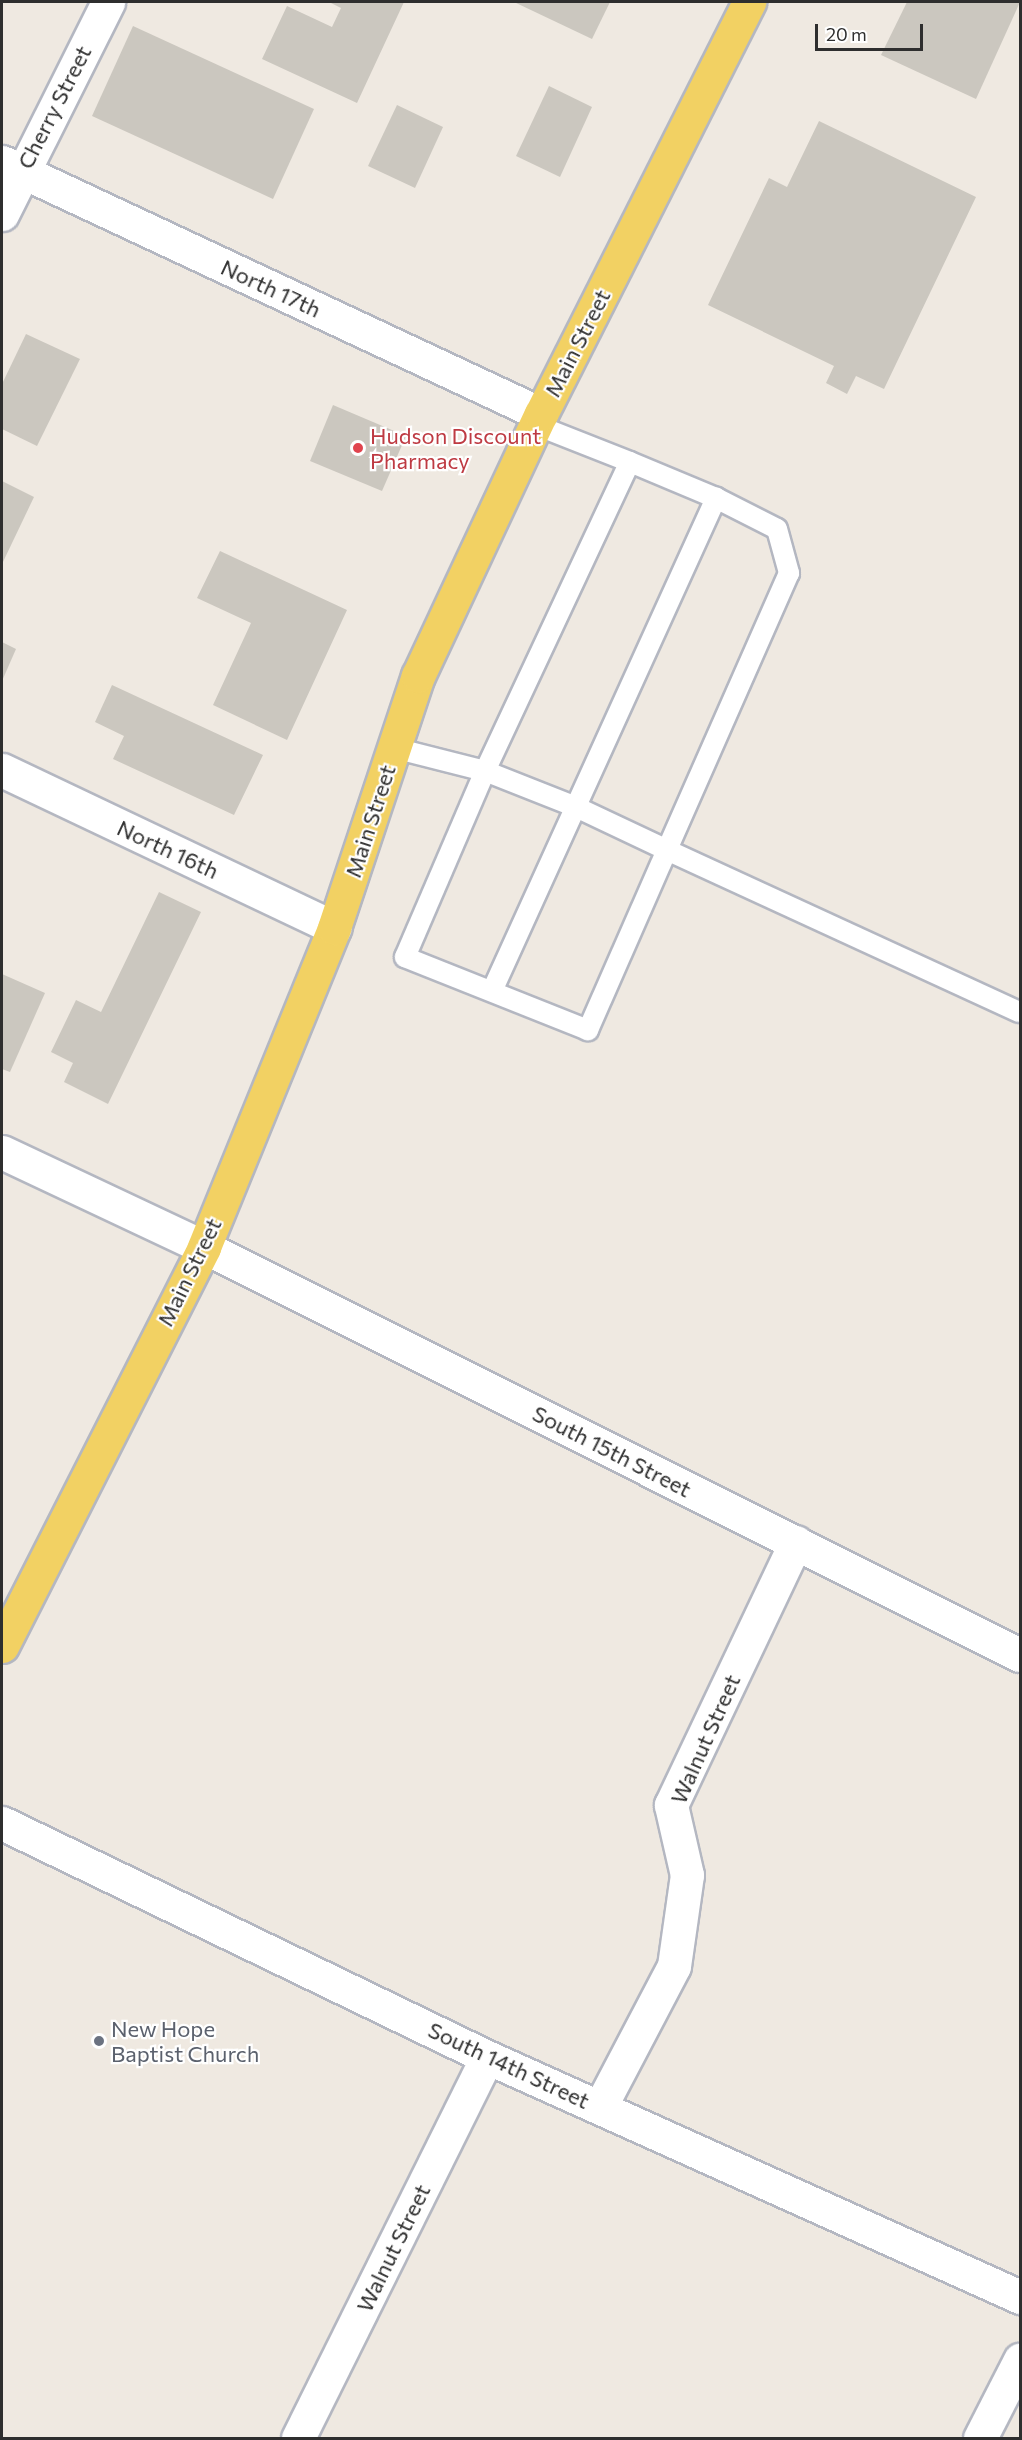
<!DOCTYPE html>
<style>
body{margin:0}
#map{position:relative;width:1022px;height:2440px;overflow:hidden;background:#efe9e1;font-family:Commissioner,sans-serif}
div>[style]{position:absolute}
.building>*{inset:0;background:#cbc7bf}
.roads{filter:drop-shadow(2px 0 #b4b7c1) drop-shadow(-2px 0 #b4b7c1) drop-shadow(0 2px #b4b7c1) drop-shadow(0 -2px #b4b7c1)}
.service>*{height:20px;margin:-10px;padding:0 10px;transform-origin:10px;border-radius:10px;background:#fff}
.minor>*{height:33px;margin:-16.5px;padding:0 16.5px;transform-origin:16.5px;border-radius:16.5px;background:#fff}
.tertiary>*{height:33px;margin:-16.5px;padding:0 16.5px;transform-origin:16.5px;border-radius:16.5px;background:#fff}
.primary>*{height:33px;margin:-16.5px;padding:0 16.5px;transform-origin:16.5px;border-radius:16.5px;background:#f2d163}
.dots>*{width:16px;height:16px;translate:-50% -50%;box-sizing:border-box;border:3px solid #fff;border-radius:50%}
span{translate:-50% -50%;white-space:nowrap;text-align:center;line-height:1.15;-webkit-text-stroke:4.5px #fff;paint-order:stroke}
.street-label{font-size:22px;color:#2e2e2e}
.health-label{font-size:22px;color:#be3a42}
.left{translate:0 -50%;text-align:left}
.worship-label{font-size:22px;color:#5b616d}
.frame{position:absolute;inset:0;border:3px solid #2e2e2e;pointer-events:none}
.scale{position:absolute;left:815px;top:24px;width:108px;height:27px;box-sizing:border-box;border:3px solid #2e2e2e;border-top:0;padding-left:8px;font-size:18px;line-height:21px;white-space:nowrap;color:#2e2e2e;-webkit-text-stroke:4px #fff;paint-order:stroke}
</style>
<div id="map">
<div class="building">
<div style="clip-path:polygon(329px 2px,404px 2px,357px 103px,262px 59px,287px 6px,332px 27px,341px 8px)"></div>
<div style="clip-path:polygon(514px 2px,610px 2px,592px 39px)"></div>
<div style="clip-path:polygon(907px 2px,1020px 2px,976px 99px,881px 55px)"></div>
<div style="clip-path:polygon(133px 26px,314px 109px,273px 199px,92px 116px)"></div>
<div style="clip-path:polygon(549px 86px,592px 107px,560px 177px,516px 156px)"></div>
<div style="clip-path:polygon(397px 105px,443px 127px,415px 188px,368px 166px)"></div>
<div style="clip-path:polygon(819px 121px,976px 197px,884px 389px,856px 376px,847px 394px,826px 383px,834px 366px,708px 305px,769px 178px,787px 187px)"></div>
<div style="clip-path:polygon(26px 334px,80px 359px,37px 446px,2px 429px,2px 384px)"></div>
<div style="clip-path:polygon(333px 405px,406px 436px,382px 491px,310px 461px)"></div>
<div style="clip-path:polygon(2px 481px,34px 497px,2px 564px)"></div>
<div style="clip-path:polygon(220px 551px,347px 610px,287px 740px,213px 705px,251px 623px,197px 598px)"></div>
<div style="clip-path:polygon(2px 642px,16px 649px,2px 681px)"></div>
<div style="clip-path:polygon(112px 685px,263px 755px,234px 815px,113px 759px,124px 736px,95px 722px)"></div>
<div style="clip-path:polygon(159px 892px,201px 912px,108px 1104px,64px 1082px,73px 1063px,51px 1052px,76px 1000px,101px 1012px)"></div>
<div style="clip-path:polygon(2px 974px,45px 993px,10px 1072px,2px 1069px)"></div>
</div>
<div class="roads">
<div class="service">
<div style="left:716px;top:498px;width:68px;rotate:26.9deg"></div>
<div style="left:777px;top:529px;width:46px;rotate:74.7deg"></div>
<div style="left:789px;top:573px;width:303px;rotate:113.8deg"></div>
<div style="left:667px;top:850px;width:197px;rotate:113.7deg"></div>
<div style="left:588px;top:1030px;width:197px;rotate:-158.3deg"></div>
<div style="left:405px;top:957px;width:202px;rotate:-66.7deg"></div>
<div style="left:485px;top:771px;width:98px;rotate:21.6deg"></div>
<div style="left:576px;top:807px;width:101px;rotate:25.3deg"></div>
<div style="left:667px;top:850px;width:388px;rotate:24.7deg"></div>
<div style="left:394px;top:748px;width:94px;rotate:14.2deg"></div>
<div style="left:485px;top:771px;width:341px;rotate:-64.9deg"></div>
<div style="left:630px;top:462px;width:101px;rotate:-158.5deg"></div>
<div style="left:492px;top:991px;width:542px;rotate:-65.56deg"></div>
<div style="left:716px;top:498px;width:93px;rotate:-157.3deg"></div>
</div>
<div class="minor">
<div style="left:2px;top:162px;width:595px;rotate:25.06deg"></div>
<div style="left:2px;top:214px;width:237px;rotate:-63.4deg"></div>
<div style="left:2px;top:770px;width:368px;rotate:25.4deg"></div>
<div style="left:204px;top:1247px;width:912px;rotate:26.57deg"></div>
<div style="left:2px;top:1823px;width:538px;rotate:25.76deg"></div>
<div style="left:487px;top:2057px;width:585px;rotate:24.24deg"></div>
<div style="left:600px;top:2107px;width:159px;rotate:-62.3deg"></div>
<div style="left:674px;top:1966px;width:92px;rotate:-81.9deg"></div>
<div style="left:687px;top:1875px;width:72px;rotate:-102.9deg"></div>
<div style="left:671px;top:1805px;width:291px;rotate:-64.6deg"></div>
<div style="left:298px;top:2438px;width:425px;rotate:-63.6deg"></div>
<div style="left:980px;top:2438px;width:88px;rotate:-62.9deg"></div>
</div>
<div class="tertiary">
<div style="left:2px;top:1152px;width:223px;rotate:25.2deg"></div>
</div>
<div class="primary">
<div style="left:2px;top:1646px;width:447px;rotate:-63.1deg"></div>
<div style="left:204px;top:1247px;width:344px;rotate:-67.8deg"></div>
<div style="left:334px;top:928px;width:266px;rotate:-71.6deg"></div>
<div style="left:418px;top:676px;width:289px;rotate:-64.9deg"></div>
<div style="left:541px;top:414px;width:462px;rotate:-63.2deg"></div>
</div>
</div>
<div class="dots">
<div style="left:358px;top:448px;background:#e0444e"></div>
<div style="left:99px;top:2041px;background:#6b7280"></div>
</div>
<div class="street-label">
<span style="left:54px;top:107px;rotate:-63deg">Cherry Street</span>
<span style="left:271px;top:288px;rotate:25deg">North 17th</span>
<span style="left:577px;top:343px;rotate:-63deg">Main Street</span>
<span style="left:370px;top:821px;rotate:-72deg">Main Street</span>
<span style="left:168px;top:849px;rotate:25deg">North 16th</span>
<span style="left:189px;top:1272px;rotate:-64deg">Main Street</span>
<span style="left:612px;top:1451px;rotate:27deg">South 15th Street</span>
<span style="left:705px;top:1739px;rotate:-66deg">Walnut Street</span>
<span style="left:509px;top:2065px;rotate:25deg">South 14th Street</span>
<span style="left:393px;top:2248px;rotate:-64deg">Walnut Street</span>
</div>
<div class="health-label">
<span class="left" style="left:370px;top:448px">Hudson Discount<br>Pharmacy</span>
</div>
<div class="worship-label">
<span class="left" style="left:111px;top:2041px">New Hope<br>Baptist Church</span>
</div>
<div class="frame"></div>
<div class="scale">20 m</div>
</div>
